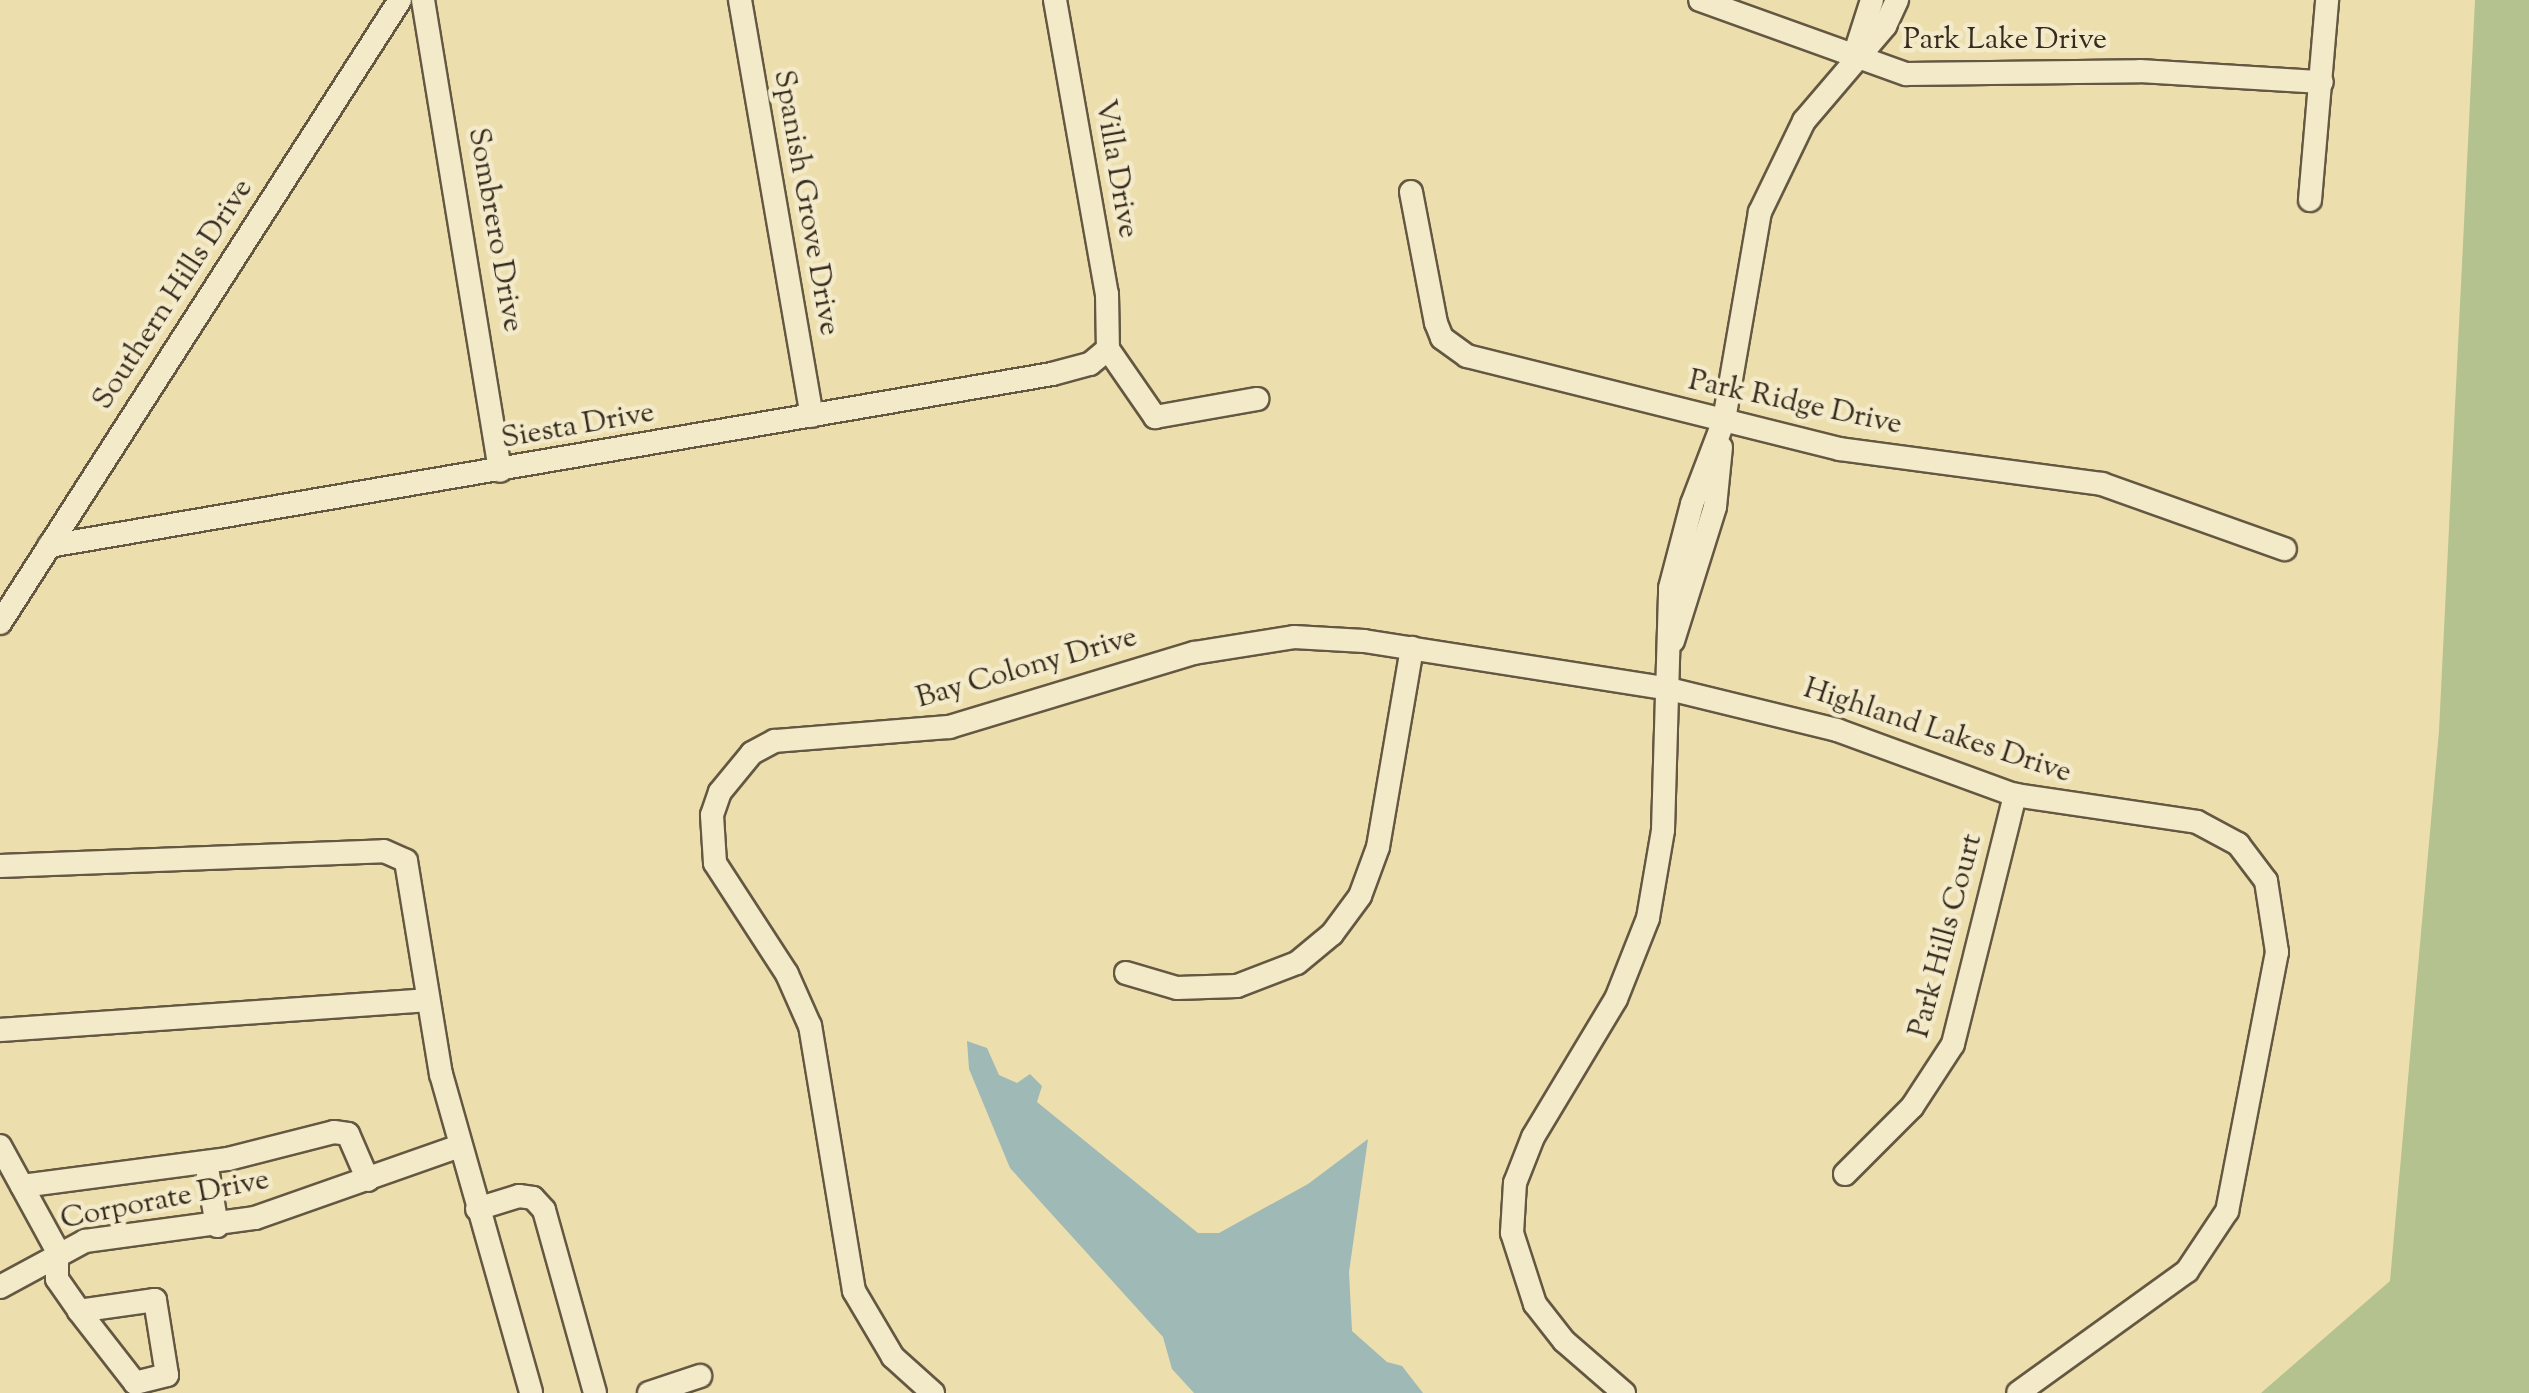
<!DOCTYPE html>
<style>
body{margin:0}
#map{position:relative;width:2529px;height:1393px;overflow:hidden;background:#eddeae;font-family:"Sorts Mill Goudy",serif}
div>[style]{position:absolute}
.green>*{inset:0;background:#b3c28e}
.water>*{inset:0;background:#9eb9b6}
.roads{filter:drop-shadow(2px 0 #645842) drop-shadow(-2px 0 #645842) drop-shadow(0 2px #645842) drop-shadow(0 -2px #645842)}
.minor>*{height:22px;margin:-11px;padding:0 11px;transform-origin:11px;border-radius:11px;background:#f3eaca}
span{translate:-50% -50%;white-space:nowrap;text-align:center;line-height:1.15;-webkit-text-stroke:9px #f3eaca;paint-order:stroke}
.street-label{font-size:30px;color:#372b1e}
</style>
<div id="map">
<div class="green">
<div style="clip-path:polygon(2475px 0,2529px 0,2529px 1393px,2261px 1393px,2390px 1281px,2439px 731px)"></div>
</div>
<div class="water">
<div style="clip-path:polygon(967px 1041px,987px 1048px,999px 1075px,1017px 1083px,1030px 1074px,1042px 1086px,1037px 1102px,1198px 1233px,1219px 1233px,1308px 1184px,1368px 1139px,1349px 1272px,1352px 1331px,1387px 1362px,1402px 1366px,1423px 1393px,1194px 1393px,1172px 1369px,1163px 1337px,1010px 1168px,969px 1069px)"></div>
</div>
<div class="roads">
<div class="minor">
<div style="left:423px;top:0;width:477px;rotate:80.7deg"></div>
<div style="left:740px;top:0;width:422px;rotate:80.2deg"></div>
<div style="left:1055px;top:0;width:299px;rotate:80deg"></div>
<div style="left:1107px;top:294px;width:55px;rotate:89deg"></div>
<div style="left:1700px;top:0;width:219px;rotate:19.8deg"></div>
<div style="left:1906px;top:74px;width:234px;rotate:-0.7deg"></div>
<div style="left:2140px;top:71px;width:182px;rotate:3.5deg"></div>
<div style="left:1854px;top:56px;width:59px;rotate:-72.2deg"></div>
<div style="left:1411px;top:192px;width:133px;rotate:79.2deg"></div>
<div style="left:1436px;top:323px;width:16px;rotate:68deg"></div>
<div style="left:1442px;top:338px;width:31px;rotate:36deg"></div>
<div style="left:1467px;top:356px;width:384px;rotate:14deg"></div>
<div style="left:1840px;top:449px;width:264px;rotate:7.6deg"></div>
<div style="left:2102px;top:484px;width:194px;rotate:19.6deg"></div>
<div style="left:2310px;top:200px;width:201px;rotate:-85.1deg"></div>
<div style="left:1108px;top:349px;width:83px;rotate:55.3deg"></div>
<div style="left:1155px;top:417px;width:104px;rotate:-10deg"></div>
<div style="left:49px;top:546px;width:1018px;rotate:-9.73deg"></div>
<div style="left:1052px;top:374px;width:39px;rotate:-15deg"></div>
<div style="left:1090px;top:364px;width:23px;rotate:-40deg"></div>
<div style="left:0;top:623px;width:740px;rotate:-57.3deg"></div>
<div style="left:1673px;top:641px;width:140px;rotate:-72.6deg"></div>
<div style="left:1715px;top:507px;width:60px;rotate:-84.3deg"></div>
<div style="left:0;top:866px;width:384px;rotate:-2.2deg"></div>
<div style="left:384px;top:851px;width:24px;rotate:24deg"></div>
<div style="left:406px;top:861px;width:216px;rotate:80.7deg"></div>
<div style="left:441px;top:1074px;width:331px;rotate:74.2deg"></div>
<div style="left:1126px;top:973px;width:53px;rotate:16.4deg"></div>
<div style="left:1177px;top:988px;width:60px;rotate:-1.9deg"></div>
<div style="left:1237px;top:986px;width:64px;rotate:-21deg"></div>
<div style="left:1297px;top:963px;width:45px;rotate:-39.6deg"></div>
<div style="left:1332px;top:934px;width:47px;rotate:-53.6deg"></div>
<div style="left:1360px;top:896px;width:52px;rotate:-69.8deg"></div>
<div style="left:1378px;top:847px;width:202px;rotate:-80.3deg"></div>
<div style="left:0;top:1030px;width:427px;rotate:-4deg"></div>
<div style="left:0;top:1146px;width:119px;rotate:61.3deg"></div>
<div style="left:57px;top:1250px;width:29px;rotate:90deg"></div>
<div style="left:57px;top:1279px;width:39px;rotate:55deg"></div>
<div style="left:79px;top:1311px;width:91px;rotate:52.1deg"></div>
<div style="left:135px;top:1383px;width:33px;rotate:-14deg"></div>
<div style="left:167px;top:1375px;width:76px;rotate:-99.1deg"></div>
<div style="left:155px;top:1300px;width:77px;rotate:171.8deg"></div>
<div style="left:206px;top:1162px;width:65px;rotate:80.2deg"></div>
<div style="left:1845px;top:1174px;width:95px;rotate:-45deg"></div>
<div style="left:1912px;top:1107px;width:75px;rotate:-56.9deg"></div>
<div style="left:1953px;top:1044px;width:257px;rotate:-76deg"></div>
<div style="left:22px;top:1186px;width:208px;rotate:-7.5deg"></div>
<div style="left:228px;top:1159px;width:109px;rotate:-14.3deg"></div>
<div style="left:334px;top:1132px;width:14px;rotate:8deg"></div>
<div style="left:348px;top:1134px;width:50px;rotate:66.5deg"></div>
<div style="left:477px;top:1209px;width:44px;rotate:-17.2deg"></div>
<div style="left:519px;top:1196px;width:14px;rotate:8deg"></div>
<div style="left:533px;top:1198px;width:16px;rotate:47deg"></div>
<div style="left:544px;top:1210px;width:190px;rotate:74.4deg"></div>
<div style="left:0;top:1287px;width:97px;rotate:-28.4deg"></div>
<div style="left:85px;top:1241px;width:172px;rotate:-7.7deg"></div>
<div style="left:255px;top:1218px;width:216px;rotate:-19.4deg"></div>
<div style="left:649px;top:1393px;width:54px;rotate:-18.4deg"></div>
<div style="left:933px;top:1393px;width:54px;rotate:-138deg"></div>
<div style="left:893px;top:1357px;width:77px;rotate:-120.6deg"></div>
<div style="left:854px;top:1291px;width:269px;rotate:-99.4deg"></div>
<div style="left:810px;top:1026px;width:57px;rotate:-113.9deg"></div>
<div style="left:787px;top:974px;width:132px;rotate:-123deg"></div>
<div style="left:715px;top:863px;width:48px;rotate:-93.6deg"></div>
<div style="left:712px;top:815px;width:24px;rotate:-71deg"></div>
<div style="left:720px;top:792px;width:50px;rotate:-50.6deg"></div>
<div style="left:752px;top:753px;width:26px;rotate:-28deg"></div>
<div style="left:775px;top:741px;width:175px;rotate:-4.6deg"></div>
<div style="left:949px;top:727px;width:256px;rotate:-16.8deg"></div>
<div style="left:1194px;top:653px;width:101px;rotate:-9.1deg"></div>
<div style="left:1294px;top:637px;width:70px;rotate:3.3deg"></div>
<div style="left:1364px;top:641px;width:309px;rotate:8.9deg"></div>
<div style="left:1669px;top:689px;width:173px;rotate:13.7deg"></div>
<div style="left:1837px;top:730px;width:189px;rotate:20.1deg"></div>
<div style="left:2015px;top:795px;width:184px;rotate:8.4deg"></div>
<div style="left:2197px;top:822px;width:47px;rotate:28.2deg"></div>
<div style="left:2238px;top:844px;width:46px;rotate:52.9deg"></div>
<div style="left:2266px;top:881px;width:72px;rotate:81.2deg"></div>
<div style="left:2277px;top:952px;width:264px;rotate:100.9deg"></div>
<div style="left:2227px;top:1211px;width:72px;rotate:123.7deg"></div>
<div style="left:2187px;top:1271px;width:208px;rotate:144.2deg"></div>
<div style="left:1624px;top:1393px;width:79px;rotate:-139.1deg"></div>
<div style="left:1564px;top:1341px;width:47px;rotate:-128.1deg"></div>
<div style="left:1535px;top:1304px;width:75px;rotate:-107.9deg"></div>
<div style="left:1512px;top:1233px;width:50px;rotate:-86.6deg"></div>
<div style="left:1515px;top:1183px;width:49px;rotate:-68.6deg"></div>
<div style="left:1533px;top:1137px;width:161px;rotate:-59deg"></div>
<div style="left:1616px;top:999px;width:87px;rotate:-68.4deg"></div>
<div style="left:1648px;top:918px;width:89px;rotate:-80.3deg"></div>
<div style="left:1663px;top:830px;width:242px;rotate:-88.3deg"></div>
<div style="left:1670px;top:588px;width:87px;rotate:-75.3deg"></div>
<div style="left:1692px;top:504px;width:90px;rotate:-69.1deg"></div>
<div style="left:1724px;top:420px;width:211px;rotate:-80.2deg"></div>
<div style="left:1760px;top:212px;width:101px;rotate:-64.2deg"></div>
<div style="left:1804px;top:121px;width:125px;rotate:-49.5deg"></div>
<div style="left:1885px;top:26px;width:29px;rotate:-65deg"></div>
</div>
</div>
<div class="street-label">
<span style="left:2005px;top:41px">Park Lake Drive</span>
<span style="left:1115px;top:169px;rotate:80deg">Villa Drive</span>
<span style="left:805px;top:203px;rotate:80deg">Spanish Grove Drive</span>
<span style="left:494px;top:230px;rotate:80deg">Sombrero Drive</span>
<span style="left:174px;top:295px;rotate:-57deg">Southern Hills Drive</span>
<span style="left:1795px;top:404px;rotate:12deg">Park Ridge Drive</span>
<span style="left:578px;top:427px;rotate:-10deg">Siesta Drive</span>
<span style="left:1027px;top:669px;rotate:-16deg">Bay Colony Drive</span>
<span style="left:1937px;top:732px;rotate:18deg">Highland Lakes Drive</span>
<span style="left:1947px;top:936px;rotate:-75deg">Park Hills Court</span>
<span style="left:165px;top:1201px;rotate:-11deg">Corporate Drive</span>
</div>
</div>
